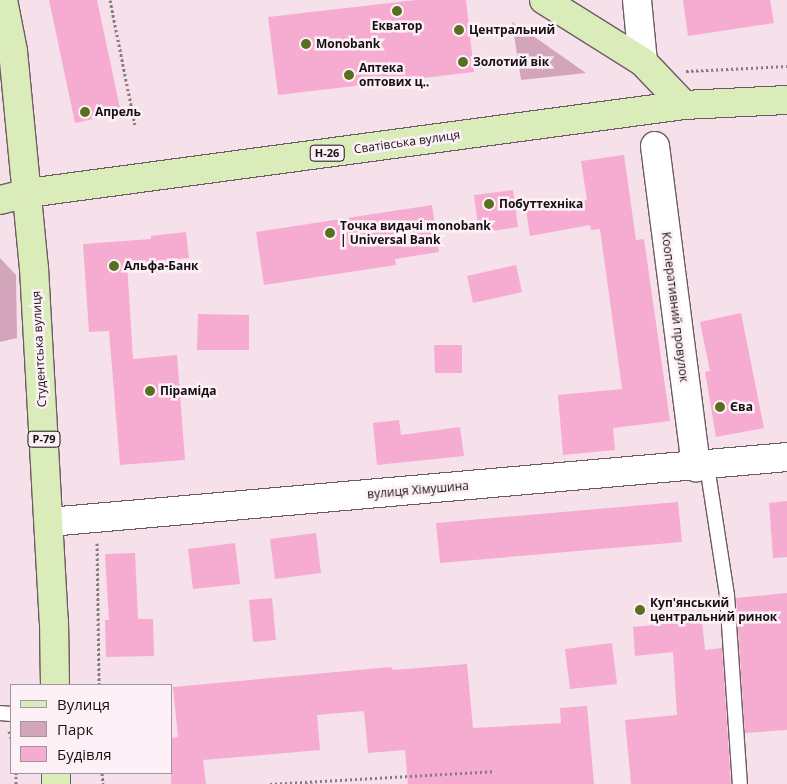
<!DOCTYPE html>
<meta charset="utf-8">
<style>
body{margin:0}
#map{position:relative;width:787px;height:784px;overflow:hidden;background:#f6e0ea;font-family:"Open Sans",sans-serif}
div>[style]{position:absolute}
.green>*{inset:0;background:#d3a5bb}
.building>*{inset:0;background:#f5acd0}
.path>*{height:3px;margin-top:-1.5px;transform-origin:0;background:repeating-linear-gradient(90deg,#897b82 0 2.5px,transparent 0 5px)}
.roads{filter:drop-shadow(1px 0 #6d5b63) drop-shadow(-1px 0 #6d5b63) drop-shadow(0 1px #6d5b63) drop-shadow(0 -1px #6d5b63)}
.lane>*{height:14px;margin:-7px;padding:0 7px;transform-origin:7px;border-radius:7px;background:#fff}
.street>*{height:28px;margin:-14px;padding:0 14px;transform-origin:14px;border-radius:14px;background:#fff}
.primary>*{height:28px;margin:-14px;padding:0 14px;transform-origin:14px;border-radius:14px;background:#daecb9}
.dots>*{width:14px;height:14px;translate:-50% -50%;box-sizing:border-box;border:2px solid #fdf0f6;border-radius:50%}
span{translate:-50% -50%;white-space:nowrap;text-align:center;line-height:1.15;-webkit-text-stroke:5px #fdf0f6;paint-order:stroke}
.shield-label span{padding:1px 4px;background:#fdf0f6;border:1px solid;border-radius:4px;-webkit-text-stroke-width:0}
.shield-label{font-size:11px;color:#161013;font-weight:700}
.poi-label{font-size:12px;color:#161013;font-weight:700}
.left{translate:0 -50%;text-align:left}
.street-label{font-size:12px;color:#161013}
.legend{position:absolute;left:10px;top:684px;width:162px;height:90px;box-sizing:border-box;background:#fdf0f6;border:1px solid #a1969b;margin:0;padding:6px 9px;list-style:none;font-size:15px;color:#161013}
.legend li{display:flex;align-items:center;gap:10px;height:25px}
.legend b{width:25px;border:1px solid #a1969b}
</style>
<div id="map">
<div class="green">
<div style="clip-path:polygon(512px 22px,539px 40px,586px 73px,521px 80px)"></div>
<div style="clip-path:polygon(0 258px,16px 275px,17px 338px,0 342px)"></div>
</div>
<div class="building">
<div style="clip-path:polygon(49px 0,97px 0,121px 113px,75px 123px)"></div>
<div style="clip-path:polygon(416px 0,466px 0,474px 72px,278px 95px,268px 17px)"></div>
<div style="clip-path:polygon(683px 0,770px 0,774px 23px,688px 36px)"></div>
<div style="clip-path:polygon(624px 155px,636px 240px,644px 239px,670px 421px,613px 428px,615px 450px,563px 455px,558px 395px,622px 389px,600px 229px,591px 230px,590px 225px,530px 236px,526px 211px,587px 200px,581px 161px)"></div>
<div style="clip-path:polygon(513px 190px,518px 227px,479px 233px,474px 195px)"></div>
<div style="clip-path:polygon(432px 205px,439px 252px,395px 259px,396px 265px,264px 285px,256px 232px)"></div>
<div style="clip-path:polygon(186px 232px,189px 258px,127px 263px,133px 359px,177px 355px,185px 460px,120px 465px,109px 331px,89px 332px,83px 244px,151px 239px,151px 236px)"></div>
<div style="clip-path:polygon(516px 265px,522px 292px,473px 303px,467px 276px)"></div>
<div style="clip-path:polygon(741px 313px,764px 428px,716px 437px,705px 372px,710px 371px,700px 322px)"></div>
<div style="clip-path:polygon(198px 314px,249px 315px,249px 350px,197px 350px)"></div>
<div style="clip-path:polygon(434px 345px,462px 345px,462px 373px,435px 373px)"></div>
<div style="clip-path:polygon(399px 420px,401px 435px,460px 427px,464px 456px,377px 465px,373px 423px)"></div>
<div style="clip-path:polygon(787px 501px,787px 557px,773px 558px,769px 503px)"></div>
<div style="clip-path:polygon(678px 502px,682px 542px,440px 563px,436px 523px)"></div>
<div style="clip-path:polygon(316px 533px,321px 573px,275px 579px,270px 539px)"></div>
<div style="clip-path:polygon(235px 543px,240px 584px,193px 589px,188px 549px)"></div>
<div style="clip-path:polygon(135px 553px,138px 619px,153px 619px,154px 656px,106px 657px,105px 620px,109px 620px,105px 554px)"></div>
<div style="clip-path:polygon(787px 593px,787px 730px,745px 733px,736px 598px)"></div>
<div style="clip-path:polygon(272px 598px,276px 640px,253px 642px,249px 600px)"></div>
<div style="clip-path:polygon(702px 620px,705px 650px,722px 648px,731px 784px,631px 784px,625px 720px,677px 715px,673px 652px,635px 656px,633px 627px)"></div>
<div style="clip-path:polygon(612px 643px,617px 684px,570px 689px,565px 649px)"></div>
<div style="clip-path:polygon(467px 664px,473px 728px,561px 723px,560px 708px,587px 706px,594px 784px,408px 784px,405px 750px,368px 753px,364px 711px,317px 715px,320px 750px,203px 760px,206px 784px,171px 784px,171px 738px,178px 737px,173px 687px,391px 667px,393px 670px)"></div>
</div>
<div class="path">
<div style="left:110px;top:0;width:127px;rotate:78.7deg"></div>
<div style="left:686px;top:71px;width:101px;rotate:-2.8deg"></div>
<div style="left:97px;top:543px;width:142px;rotate:89.2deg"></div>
<div style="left:9px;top:731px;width:7px;rotate:74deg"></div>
<div style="left:102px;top:773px;width:11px;rotate:85deg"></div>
<div style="left:16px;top:784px;width:11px;rotate:-90deg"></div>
<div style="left:270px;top:784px;width:223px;rotate:-3.3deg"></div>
</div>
<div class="roads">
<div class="lane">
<div style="left:707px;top:466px;width:131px;rotate:81.2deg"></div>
<div style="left:727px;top:595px;width:189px;rotate:86.1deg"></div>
<div style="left:0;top:713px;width:11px;rotate:5deg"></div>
</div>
<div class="street">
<div style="left:637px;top:0;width:62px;rotate:84.5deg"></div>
<div style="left:655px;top:146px;width:324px;rotate:82.7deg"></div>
<div style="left:49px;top:522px;width:741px;rotate:-5.03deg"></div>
</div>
<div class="primary">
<div style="left:3px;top:0;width:52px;rotate:78.9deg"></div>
<div style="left:13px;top:51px;width:218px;rotate:84.5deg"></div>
<div style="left:34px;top:268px;width:354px;rotate:86.8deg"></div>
<div style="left:54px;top:621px;width:64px;rotate:89.1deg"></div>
<div style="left:544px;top:0;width:117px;rotate:32.1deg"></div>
<div style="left:643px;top:62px;width:59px;rotate:46.4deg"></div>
<div style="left:0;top:200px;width:29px;rotate:-14deg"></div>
<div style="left:28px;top:193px;width:662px;rotate:-7.64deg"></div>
<div style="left:684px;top:105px;width:103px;rotate:-2.8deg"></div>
<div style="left:56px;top:773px;width:11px;rotate:90deg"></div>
</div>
</div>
<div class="dots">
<div style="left:397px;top:11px;background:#586f20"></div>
<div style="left:459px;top:30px;background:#586f20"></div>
<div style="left:306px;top:44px;background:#586f20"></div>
<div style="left:463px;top:62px;background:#586f20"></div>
<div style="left:349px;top:75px;background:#586f20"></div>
<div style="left:85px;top:112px;background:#586f20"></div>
<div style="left:489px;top:204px;background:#586f20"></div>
<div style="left:330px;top:233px;background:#586f20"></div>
<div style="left:114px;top:266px;background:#586f20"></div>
<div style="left:150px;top:391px;background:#586f20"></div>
<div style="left:720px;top:407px;background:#586f20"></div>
<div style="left:640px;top:610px;background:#586f20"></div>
</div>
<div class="shield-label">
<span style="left:327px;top:153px">Н-26</span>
<span style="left:44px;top:439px">Р-79</span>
</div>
<div class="poi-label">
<span style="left:397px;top:26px">Екватор</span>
<span class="left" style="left:469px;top:30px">Центральний</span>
<span class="left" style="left:316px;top:44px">Monobank</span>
<span class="left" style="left:473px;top:62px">Золотий вік</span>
<span class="left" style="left:359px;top:75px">Аптека<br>оптових ц‥</span>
<span class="left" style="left:95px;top:112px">Апрель</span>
<span class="left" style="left:499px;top:204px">Побуттехніка</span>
<span class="left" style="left:340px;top:233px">Точка видачі monobank<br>| Universal Bank</span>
<span class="left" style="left:124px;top:266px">Альфа-Банк</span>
<span class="left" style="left:160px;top:391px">Піраміда</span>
<span class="left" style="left:730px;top:407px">Єва</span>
<span class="left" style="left:650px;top:610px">Куп'янський<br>центральний ринок</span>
</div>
<div class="street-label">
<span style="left:407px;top:142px;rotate:-8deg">Сватівська вулиця</span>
<span style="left:675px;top:307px;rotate:83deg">Кооперативний провулок</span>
<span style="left:39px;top:349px;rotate:-93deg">Студентська вулиця</span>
<span style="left:418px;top:490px;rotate:-5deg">вулиця Хімушина</span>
</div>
<ul class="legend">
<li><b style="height:6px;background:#daecb9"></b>Вулиця</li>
<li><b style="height:14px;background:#d3a5bb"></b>Парк</li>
<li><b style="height:14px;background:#f5acd0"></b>Будівля</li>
</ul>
</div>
